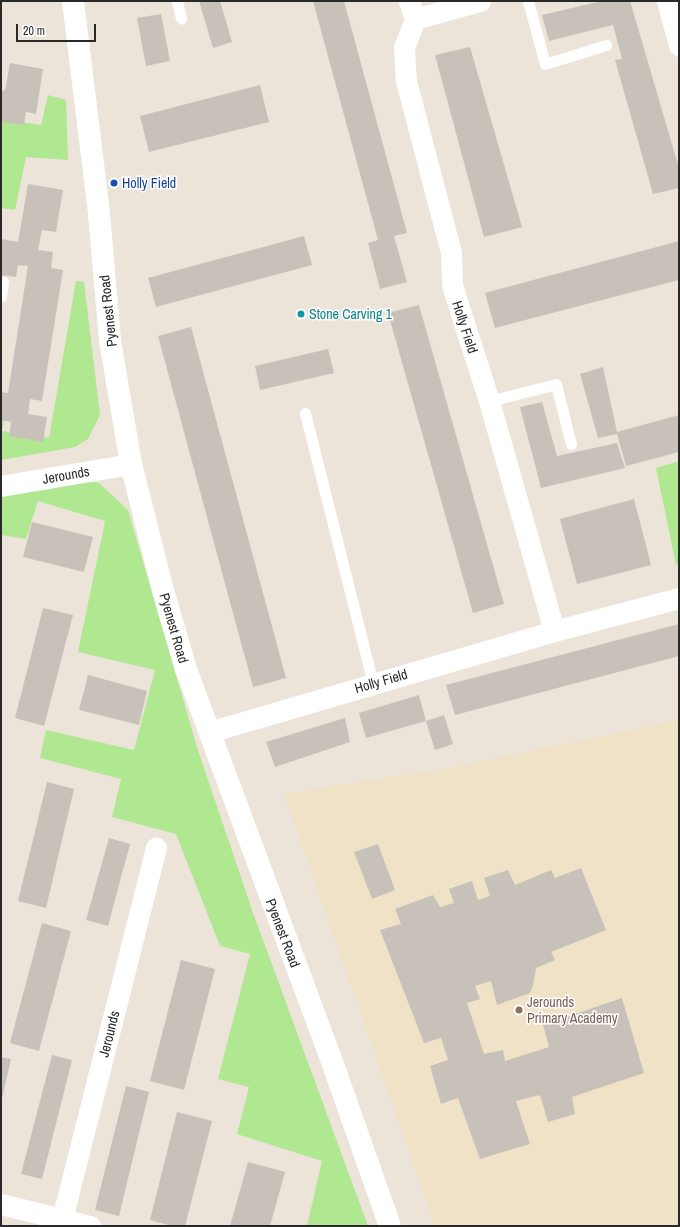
<!DOCTYPE html>
<style>
body{margin:0}
#map{position:relative;width:680px;height:1227px;overflow:hidden;background:#ece4d9;font-family:"Archivo Narrow",sans-serif}
div>[style]{position:absolute}
.education>*{inset:0;background:#efe2c7}
.green>*{inset:0;background:#b0e791}
.building>*{inset:0;background:#c7c1b9}
.service>*{height:11px;margin:-5.5px;padding:0 5.5px;transform-origin:5.5px;border-radius:5.5px;background:#fff}
.minor>*{height:21px;margin:-10.5px;padding:0 10.5px;transform-origin:10.5px;border-radius:10.5px;background:#fff}
.tertiary>*{height:22px;margin:-11px;padding:0 11px;transform-origin:11px;border-radius:11px;background:#fff}
.dots>*{width:11px;height:11px;translate:-50% -50%;box-sizing:border-box;border:2px solid #fff;border-radius:50%}
span{translate:-50% -50%;white-space:nowrap;text-align:center;line-height:1.15;-webkit-text-stroke:3px #fff;paint-order:stroke}
.transit-label{font-size:14px;color:#164399}
.left{translate:0 -50%;text-align:left}
.street-label{font-size:14px;color:#292929}
.culture-label{font-size:14px;color:#0d838f}
.education-label{font-size:14px;color:#785e54}
.frame{position:absolute;inset:0;border:2px solid #292929;pointer-events:none}
.scale{position:absolute;left:16px;top:24px;width:80px;height:18px;box-sizing:border-box;border:2px solid #292929;border-top:0;padding-left:5px;font-size:12px;line-height:14px;white-space:nowrap;color:#292929;-webkit-text-stroke:3px #fff;paint-order:stroke}
</style>
<div id="map">
<div class="education">
<div style="clip-path:polygon(679px 720px,679px 1226px,435px 1226px,284px 794px,449px 768px)"></div>
</div>
<div class="green">
<div style="clip-path:polygon(48px 95px,66px 100px,68px 160px,26px 157px,15px 210px,1px 208px,1px 119px,41px 125px)"></div>
<div style="clip-path:polygon(76px 281px,84px 282px,100px 415px,88px 439px,75px 447px,1px 460px,1px 415px,5px 416px,2px 431px,49px 438px)"></div>
<div style="clip-path:polygon(679px 461px,679px 564px,676px 565px,656px 468px)"></div>
<div style="clip-path:polygon(74px 479px,99px 483px,128px 510px,197px 747px,252px 910px,368px 1226px,307px 1226px,322px 1161px,237px 1134px,249px 1087px,218px 1079px,250px 954px,220px 946px,176px 834px,112px 817px,121px 779px,40px 758px,46px 730px,134px 750px,155px 670px,78px 652px,105px 521px,38px 501px,26px 539px,1px 535px,1px 495px)"></div>
</div>
<div class="building">
<div style="clip-path:polygon(199px 1px,220px 1px,232px 42px,213px 48px)"></div>
<div style="clip-path:polygon(313px 1px,344px 1px,407px 233px,394px 236px,407px 282px,380px 289px,368px 243px,378px 240px)"></div>
<div style="clip-path:polygon(602px 1px,630px 1px,679px 168px,679px 188px,653px 194px,615px 60px,622px 59px,613px 25px,549px 41px,542px 15px)"></div>
<div style="clip-path:polygon(161px 14px,170px 61px,146px 66px,137px 18px)"></div>
<div style="clip-path:polygon(470px 47px,522px 227px,484px 237px,435px 55px)"></div>
<div style="clip-path:polygon(10px 63px,43px 69px,36px 114px,26px 112px,24px 125px,1px 122px,1px 90px,5px 91px)"></div>
<div style="clip-path:polygon(260px 85px,269px 122px,149px 152px,140px 116px)"></div>
<div style="clip-path:polygon(28px 184px,63px 190px,56px 232px,42px 230px,38px 250px,53px 252px,51px 268px,63px 270px,42px 401px,30px 399px,28px 414px,47px 417px,43px 442px,9px 436px,11px 422px,1px 420px,1px 392px,8px 393px,28px 266px,18px 265px,16px 277px,1px 275px,1px 239px,18px 242px)"></div>
<div style="clip-path:polygon(304px 236px,312px 265px,156px 307px,148px 278px)"></div>
<div style="clip-path:polygon(679px 241px,679px 280px,495px 328px,485px 293px)"></div>
<div style="clip-path:polygon(419px 305px,504px 604px,473px 613px,388px 313px)"></div>
<div style="clip-path:polygon(191px 327px,286px 678px,253px 687px,158px 336px)"></div>
<div style="clip-path:polygon(328px 349px,334px 373px,260px 390px,255px 366px)"></div>
<div style="clip-path:polygon(603px 367px,617px 432px,679px 415px,679px 452px,626px 466px,617px 434px,598px 438px,580px 374px)"></div>
<div style="clip-path:polygon(542px 402px,557px 456px,617px 443px,625px 468px,541px 488px,520px 407px)"></div>
<div style="clip-path:polygon(634px 499px,651px 565px,577px 584px,560px 519px)"></div>
<div style="clip-path:polygon(32px 522px,93px 537px,84px 572px,23px 557px)"></div>
<div style="clip-path:polygon(43px 608px,73px 615px,44px 726px,15px 718px)"></div>
<div style="clip-path:polygon(679px 624px,679px 656px,455px 715px,446px 685px)"></div>
<div style="clip-path:polygon(88px 675px,147px 691px,139px 725px,79px 710px)"></div>
<div style="clip-path:polygon(419px 695px,426px 721px,366px 738px,359px 713px)"></div>
<div style="clip-path:polygon(444px 715px,453px 744px,435px 750px,426px 721px)"></div>
<div style="clip-path:polygon(345px 718px,350px 742px,275px 767px,266px 742px)"></div>
<div style="clip-path:polygon(47px 782px,74px 789px,46px 908px,18px 901px)"></div>
<div style="clip-path:polygon(109px 838px,130px 844px,108px 926px,86px 920px)"></div>
<div style="clip-path:polygon(378px 844px,395px 890px,372px 899px,354px 852px)"></div>
<div style="clip-path:polygon(581px 868px,606px 930px,551px 952px,555px 960px,536px 968px,533px 986px,530px 993px,497px 1005px,491px 981px,475px 986px,480px 999px,467px 1003px,484px 1054px,503px 1050px,505px 1061px,549px 1047px,543px 1025px,622px 998px,644px 1073px,572px 1097px,575px 1114px,548px 1122px,540px 1095px,516px 1101px,530px 1144px,480px 1159px,458px 1098px,441px 1104px,430px 1066px,448px 1060px,441px 1038px,424px 1043px,380px 930px,401px 924px,395px 909px,433px 895px,440px 907px,454px 903px,449px 889px,472px 881px,478px 900px,490px 896px,484px 878px,508px 870px,515px 885px,551px 870px,555px 878px)"></div>
<div style="clip-path:polygon(42px 923px,71px 931px,39px 1051px,10px 1043px)"></div>
<div style="clip-path:polygon(181px 960px,215px 969px,184px 1090px,150px 1081px)"></div>
<div style="clip-path:polygon(52px 1055px,72px 1060px,42px 1179px,21px 1174px)"></div>
<div style="clip-path:polygon(1px 1057px,11px 1059px,2px 1099px,1px 1099px)"></div>
<div style="clip-path:polygon(126px 1086px,149px 1092px,119px 1216px,95px 1210px)"></div>
<div style="clip-path:polygon(177px 1112px,212px 1121px,185px 1226px,172px 1226px,150px 1220px)"></div>
<div style="clip-path:polygon(248px 1162px,285px 1172px,270px 1226px,230px 1226px)"></div>
</div>
<div class="service">
<div style="left:177px;top:1px;width:18px;rotate:77deg"></div>
<div style="left:528px;top:1px;width:65px;rotate:74.9deg"></div>
<div style="left:545px;top:64px;width:64px;rotate:-17.3deg"></div>
<div style="left:1px;top:282px;width:2px"></div>
<div style="left:3px;top:282px;width:15px;rotate:98deg"></div>
<div style="left:489px;top:401px;width:69px;rotate:-14.2deg"></div>
<div style="left:556px;top:384px;width:62px;rotate:76deg"></div>
<div style="left:305px;top:413px;width:278px;rotate:75.9deg"></div>
</div>
<div class="minor">
<div style="left:409px;top:1px;width:19px;rotate:72deg"></div>
<div style="left:480px;top:1px;width:67px;rotate:164.5deg"></div>
<div style="left:415px;top:19px;width:30px;rotate:111deg"></div>
<div style="left:404px;top:47px;width:34px;rotate:87deg"></div>
<div style="left:406px;top:81px;width:178px;rotate:75.3deg"></div>
<div style="left:451px;top:253px;width:32px;rotate:88deg"></div>
<div style="left:452px;top:285px;width:122px;rotate:72.3deg"></div>
<div style="left:489px;top:401px;width:239px;rotate:74.2deg"></div>
<div style="left:667px;top:1px;width:46px;rotate:74.7deg"></div>
<div style="left:1px;top:486px;width:132px;rotate:-9.6deg"></div>
<div style="left:209px;top:732px;width:359px;rotate:-16.3deg"></div>
<div style="left:554px;top:631px;width:129px;rotate:-14.8deg"></div>
<div style="left:1px;top:1204px;width:92px;rotate:13.9deg"></div>
<div style="left:62px;top:1219px;width:383px;rotate:-75.8deg"></div>
</div>
<div class="tertiary">
<div style="left:73px;top:1px;width:215px;rotate:83deg"></div>
<div style="left:99px;top:214px;width:127px;rotate:85deg"></div>
<div style="left:110px;top:341px;width:125px;rotate:80.3deg"></div>
<div style="left:131px;top:464px;width:134px;rotate:75.8deg"></div>
<div style="left:164px;top:594px;width:78px;rotate:73.7deg"></div>
<div style="left:186px;top:669px;width:428px;rotate:69.6deg"></div>
<div style="left:335px;top:1070px;width:165px;rotate:70.6deg"></div>
</div>
<div class="dots">
<div style="left:114px;top:183px;background:#1a4fb4"></div>
<div style="left:301px;top:314px;background:#0f9aa8"></div>
<div style="left:519px;top:1010px;background:#8d6e63"></div>
</div>
<div class="transit-label">
<span class="left" style="left:122px;top:183px">Holly Field</span>
</div>
<div class="street-label">
<span style="left:108px;top:311px;rotate:-96deg">Pyenest Road</span>
<span style="left:465px;top:327px;rotate:72deg">Holly Field</span>
<span style="left:66px;top:475px;rotate:-10deg">Jerounds</span>
<span style="left:174px;top:628px;rotate:74deg">Pyenest Road</span>
<span style="left:381px;top:681px;rotate:-16deg">Holly Field</span>
<span style="left:283px;top:933px;rotate:69deg">Pyenest Road</span>
<span style="left:109px;top:1034px;rotate:-76deg">Jerounds</span>
</div>
<div class="culture-label">
<span class="left" style="left:309px;top:314px">Stone Carving 1</span>
</div>
<div class="education-label">
<span class="left" style="left:527px;top:1010px">Jerounds<br>Primary Academy</span>
</div>
<div class="frame"></div>
<div class="scale">20 m</div>
</div>
